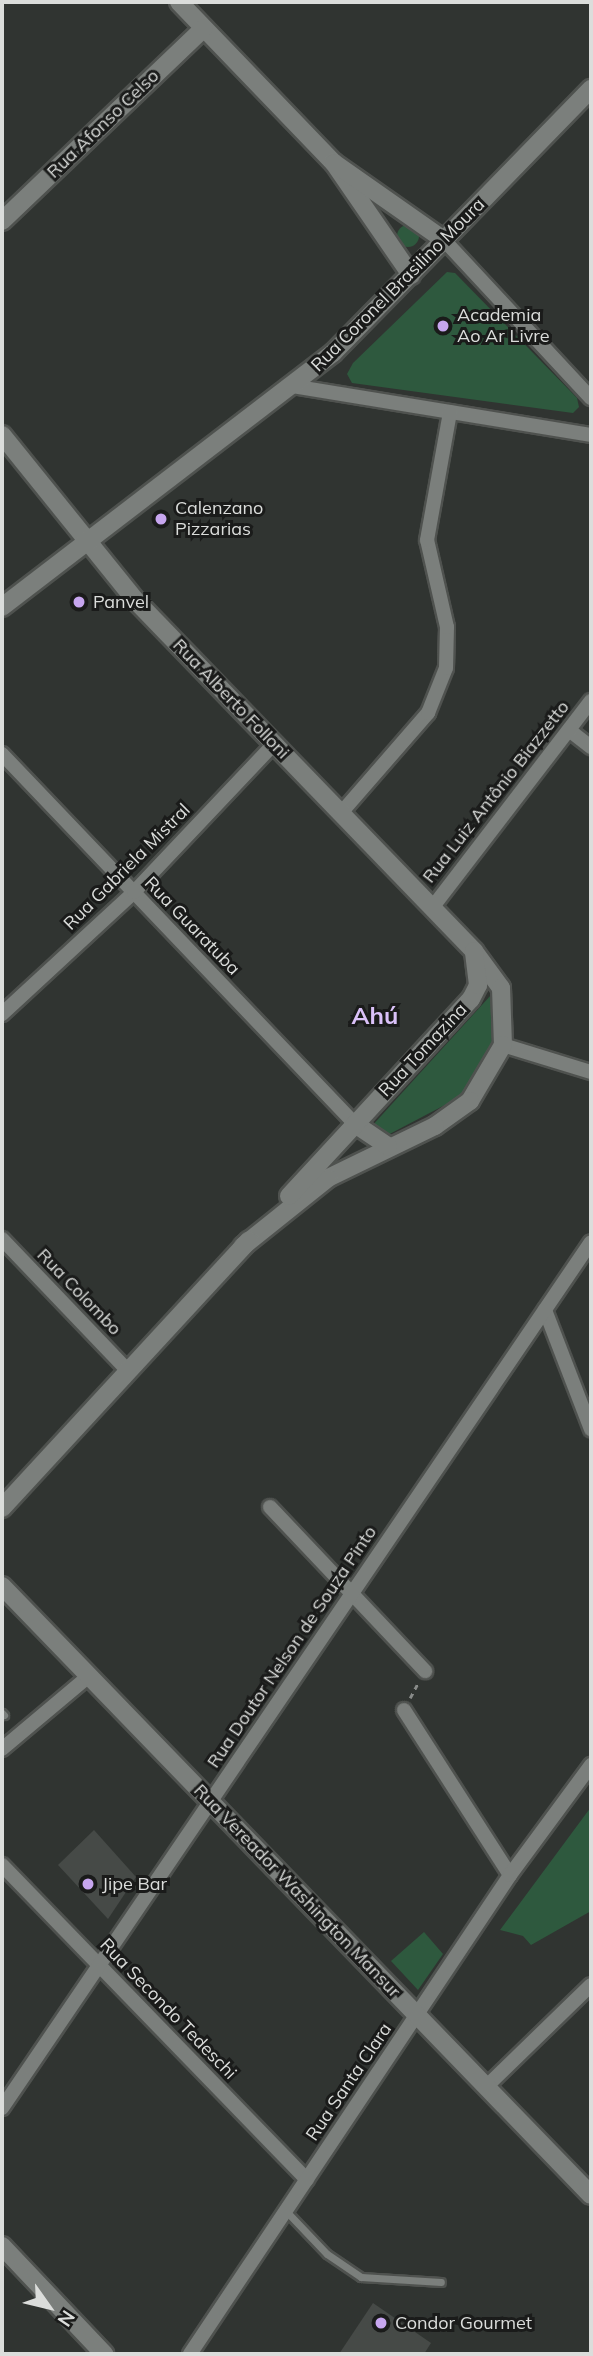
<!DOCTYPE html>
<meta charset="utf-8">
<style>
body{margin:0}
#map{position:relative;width:593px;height:2356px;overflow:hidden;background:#303431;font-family:Mulish,sans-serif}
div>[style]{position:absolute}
.green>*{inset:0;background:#2e593e}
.round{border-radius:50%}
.building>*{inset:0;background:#464a47}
.path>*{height:2.5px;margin-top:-1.25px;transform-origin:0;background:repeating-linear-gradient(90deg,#888b89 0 5px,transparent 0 10px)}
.roads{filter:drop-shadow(2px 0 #4f524f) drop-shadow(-2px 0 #4f524f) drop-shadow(0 2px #4f524f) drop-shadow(0 -2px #4f524f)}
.service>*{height:7px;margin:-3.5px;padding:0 3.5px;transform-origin:3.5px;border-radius:3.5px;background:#7b7f7c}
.minor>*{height:14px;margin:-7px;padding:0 7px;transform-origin:7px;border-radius:7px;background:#7b7f7c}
.tertiary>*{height:18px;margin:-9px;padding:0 9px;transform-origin:9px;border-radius:9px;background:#7b7f7c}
.secondary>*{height:18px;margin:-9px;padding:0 9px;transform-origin:9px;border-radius:9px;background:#7b7f7c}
.dots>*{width:19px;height:19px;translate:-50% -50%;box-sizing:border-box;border:4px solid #1a1b1a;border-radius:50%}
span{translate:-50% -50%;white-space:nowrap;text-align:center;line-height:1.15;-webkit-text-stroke:6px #1a1b1a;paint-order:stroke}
.street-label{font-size:18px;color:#dbdddb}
.poi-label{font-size:18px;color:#dbdddb}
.left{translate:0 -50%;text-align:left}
.district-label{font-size:24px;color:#dac1f8;font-weight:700}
.frame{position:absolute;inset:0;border:4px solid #dbdddb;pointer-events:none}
.north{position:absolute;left:14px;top:2272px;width:70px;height:70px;-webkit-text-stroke:5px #1a1b1a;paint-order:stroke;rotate:124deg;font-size:19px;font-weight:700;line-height:28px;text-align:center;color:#dbdddb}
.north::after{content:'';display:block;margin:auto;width:24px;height:32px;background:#dbdddb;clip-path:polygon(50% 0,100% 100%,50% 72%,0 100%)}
</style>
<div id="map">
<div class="green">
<div class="round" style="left:397px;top:225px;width:22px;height:22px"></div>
<div style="clip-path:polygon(447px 272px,455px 273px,577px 398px,579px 407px,573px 413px,352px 383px,347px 374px,353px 363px)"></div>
<div style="clip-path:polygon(491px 995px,497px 1029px,492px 1052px,462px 1096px,382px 1138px,371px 1127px)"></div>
<div style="clip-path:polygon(591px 1807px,591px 1911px,531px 1945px,523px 1936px,500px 1930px)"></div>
<div style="clip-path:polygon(424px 1932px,443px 1954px,418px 1990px,391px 1961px)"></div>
</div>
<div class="building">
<div style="clip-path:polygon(94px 1830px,136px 1877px,108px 1919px,58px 1865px)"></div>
<div style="clip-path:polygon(373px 2303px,431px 2343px,424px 2354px,339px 2354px)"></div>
</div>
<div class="path">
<div style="left:410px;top:1698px;width:17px;rotate:-62deg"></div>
</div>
<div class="roads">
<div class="service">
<div style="left:2px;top:1713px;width:3px;rotate:45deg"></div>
<div style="left:286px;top:2211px;width:59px;rotate:46.4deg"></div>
<div style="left:327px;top:2254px;width:41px;rotate:34.1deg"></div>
<div style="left:361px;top:2277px;width:80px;rotate:3.6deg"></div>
</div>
<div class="minor">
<div style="left:444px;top:240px;width:216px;rotate:47.1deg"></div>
<div style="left:292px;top:386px;width:303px;rotate:9.3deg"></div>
<div style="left:569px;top:730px;width:28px;rotate:38deg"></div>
<div style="left:2px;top:754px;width:511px;rotate:46.35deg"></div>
<div style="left:341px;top:813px;width:133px;rotate:-49deg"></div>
<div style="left:428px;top:713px;width:48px;rotate:-68.2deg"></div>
<div style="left:446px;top:668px;width:41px;rotate:-88.6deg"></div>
<div style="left:447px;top:627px;width:89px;rotate:-102.9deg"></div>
<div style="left:427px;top:540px;width:130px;rotate:-79.8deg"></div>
<div style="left:432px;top:908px;width:261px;rotate:-52.5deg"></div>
<div style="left:2px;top:1014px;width:180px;rotate:-42.7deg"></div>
<div style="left:134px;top:892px;width:204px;rotate:-46.6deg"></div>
<div style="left:503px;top:1045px;width:92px;rotate:17.1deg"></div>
<div style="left:2px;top:1239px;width:182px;rotate:46.3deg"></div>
<div style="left:545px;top:1310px;width:128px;rotate:68.9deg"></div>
<div style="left:270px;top:1507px;width:226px;rotate:46.6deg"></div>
<div style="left:404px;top:1710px;width:196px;rotate:57.3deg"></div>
<div style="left:2px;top:1749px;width:114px;rotate:-40deg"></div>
<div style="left:2px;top:1865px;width:438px;rotate:45.9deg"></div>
<div style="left:486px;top:2087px;width:146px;rotate:-44.2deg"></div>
<div style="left:2px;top:2108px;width:1047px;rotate:-55.78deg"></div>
<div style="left:190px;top:2354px;width:576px;rotate:-56.25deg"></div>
<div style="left:510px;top:1875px;width:137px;rotate:-53.6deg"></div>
</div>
<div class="tertiary">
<div style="left:444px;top:240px;width:211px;rotate:-45.8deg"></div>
</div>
<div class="secondary">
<div style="left:179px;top:2px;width:223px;rotate:46.1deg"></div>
<div style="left:334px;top:163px;width:136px;rotate:55.5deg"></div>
<div style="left:2px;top:221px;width:279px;rotate:-43.7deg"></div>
<div style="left:2px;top:435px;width:213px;rotate:51.1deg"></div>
<div style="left:136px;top:601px;width:487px;rotate:46deg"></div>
<div style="left:474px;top:951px;width:46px;rotate:53.9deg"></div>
<div style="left:501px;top:988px;width:57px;rotate:88deg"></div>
<div style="left:503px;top:1045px;width:65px;rotate:120.5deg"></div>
<div style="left:470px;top:1101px;width:43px;rotate:144.5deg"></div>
<div style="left:435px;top:1126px;width:119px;rotate:154.1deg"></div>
<div style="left:328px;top:1178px;width:109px;rotate:141.3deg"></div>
<div style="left:2px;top:607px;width:417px;rotate:-37.5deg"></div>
<div style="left:333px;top:353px;width:158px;rotate:-45.5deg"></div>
<div style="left:444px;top:240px;width:134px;rotate:-145deg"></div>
<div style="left:355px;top:1124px;width:40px;rotate:34deg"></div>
<div style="left:289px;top:1196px;width:268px;rotate:-47.3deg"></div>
<div style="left:471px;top:999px;width:16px;rotate:-63deg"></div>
<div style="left:478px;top:985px;width:34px;rotate:-97deg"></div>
<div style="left:2px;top:1508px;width:364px;rotate:-47.3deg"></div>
<div style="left:2px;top:1586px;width:847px;rotate:45.96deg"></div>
<div style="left:2px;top:2246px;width:149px;rotate:46.6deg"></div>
</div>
</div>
<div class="dots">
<div style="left:443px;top:326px;background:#c7a6ef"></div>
<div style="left:161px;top:519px;background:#c7a6ef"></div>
<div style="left:79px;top:602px;background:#c7a6ef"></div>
<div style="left:88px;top:1884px;background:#c7a6ef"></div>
<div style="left:381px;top:2323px;background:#c7a6ef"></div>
</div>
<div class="street-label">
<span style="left:103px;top:124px;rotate:-44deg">Rua Afonso Celso</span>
<span style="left:398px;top:285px;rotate:-45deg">Rua Coronel Brasilino Moura</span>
<span style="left:231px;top:699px;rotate:46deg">Rua Alberto Folloni</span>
<span style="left:496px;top:792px;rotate:-52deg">Rua Luiz Antônio Biazzetto</span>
<span style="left:127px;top:867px;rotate:-45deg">Rua Gabriela Mistral</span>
<span style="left:192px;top:926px;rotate:46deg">Rua Guaratuba</span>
<span style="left:423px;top:1050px;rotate:-47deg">Rua Tomazina</span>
<span style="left:79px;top:1292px;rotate:46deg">Rua Colombo</span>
<span style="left:292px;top:1647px;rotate:-56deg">Rua Doutor Nelson de Souza Pinto</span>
<span style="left:297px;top:1891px;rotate:46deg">Rua Vereador Washington Mansur</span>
<span style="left:168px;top:2009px;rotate:46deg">Rua Secondo Tedeschi</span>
<span style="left:349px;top:2082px;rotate:-56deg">Rua Santa Clara</span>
</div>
<div class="poi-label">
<span class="left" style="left:457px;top:326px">Academia<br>Ao Ar Livre</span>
<span class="left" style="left:175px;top:519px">Calenzano<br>Pizzarias</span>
<span class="left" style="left:93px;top:602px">Panvel</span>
<span class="left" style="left:102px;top:1884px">Jipe Bar</span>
<span class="left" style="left:395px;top:2323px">Condor Gourmet</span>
</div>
<div class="district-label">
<span style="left:375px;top:1016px">Ahú</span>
</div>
<div class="frame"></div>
<div class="north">N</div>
</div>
